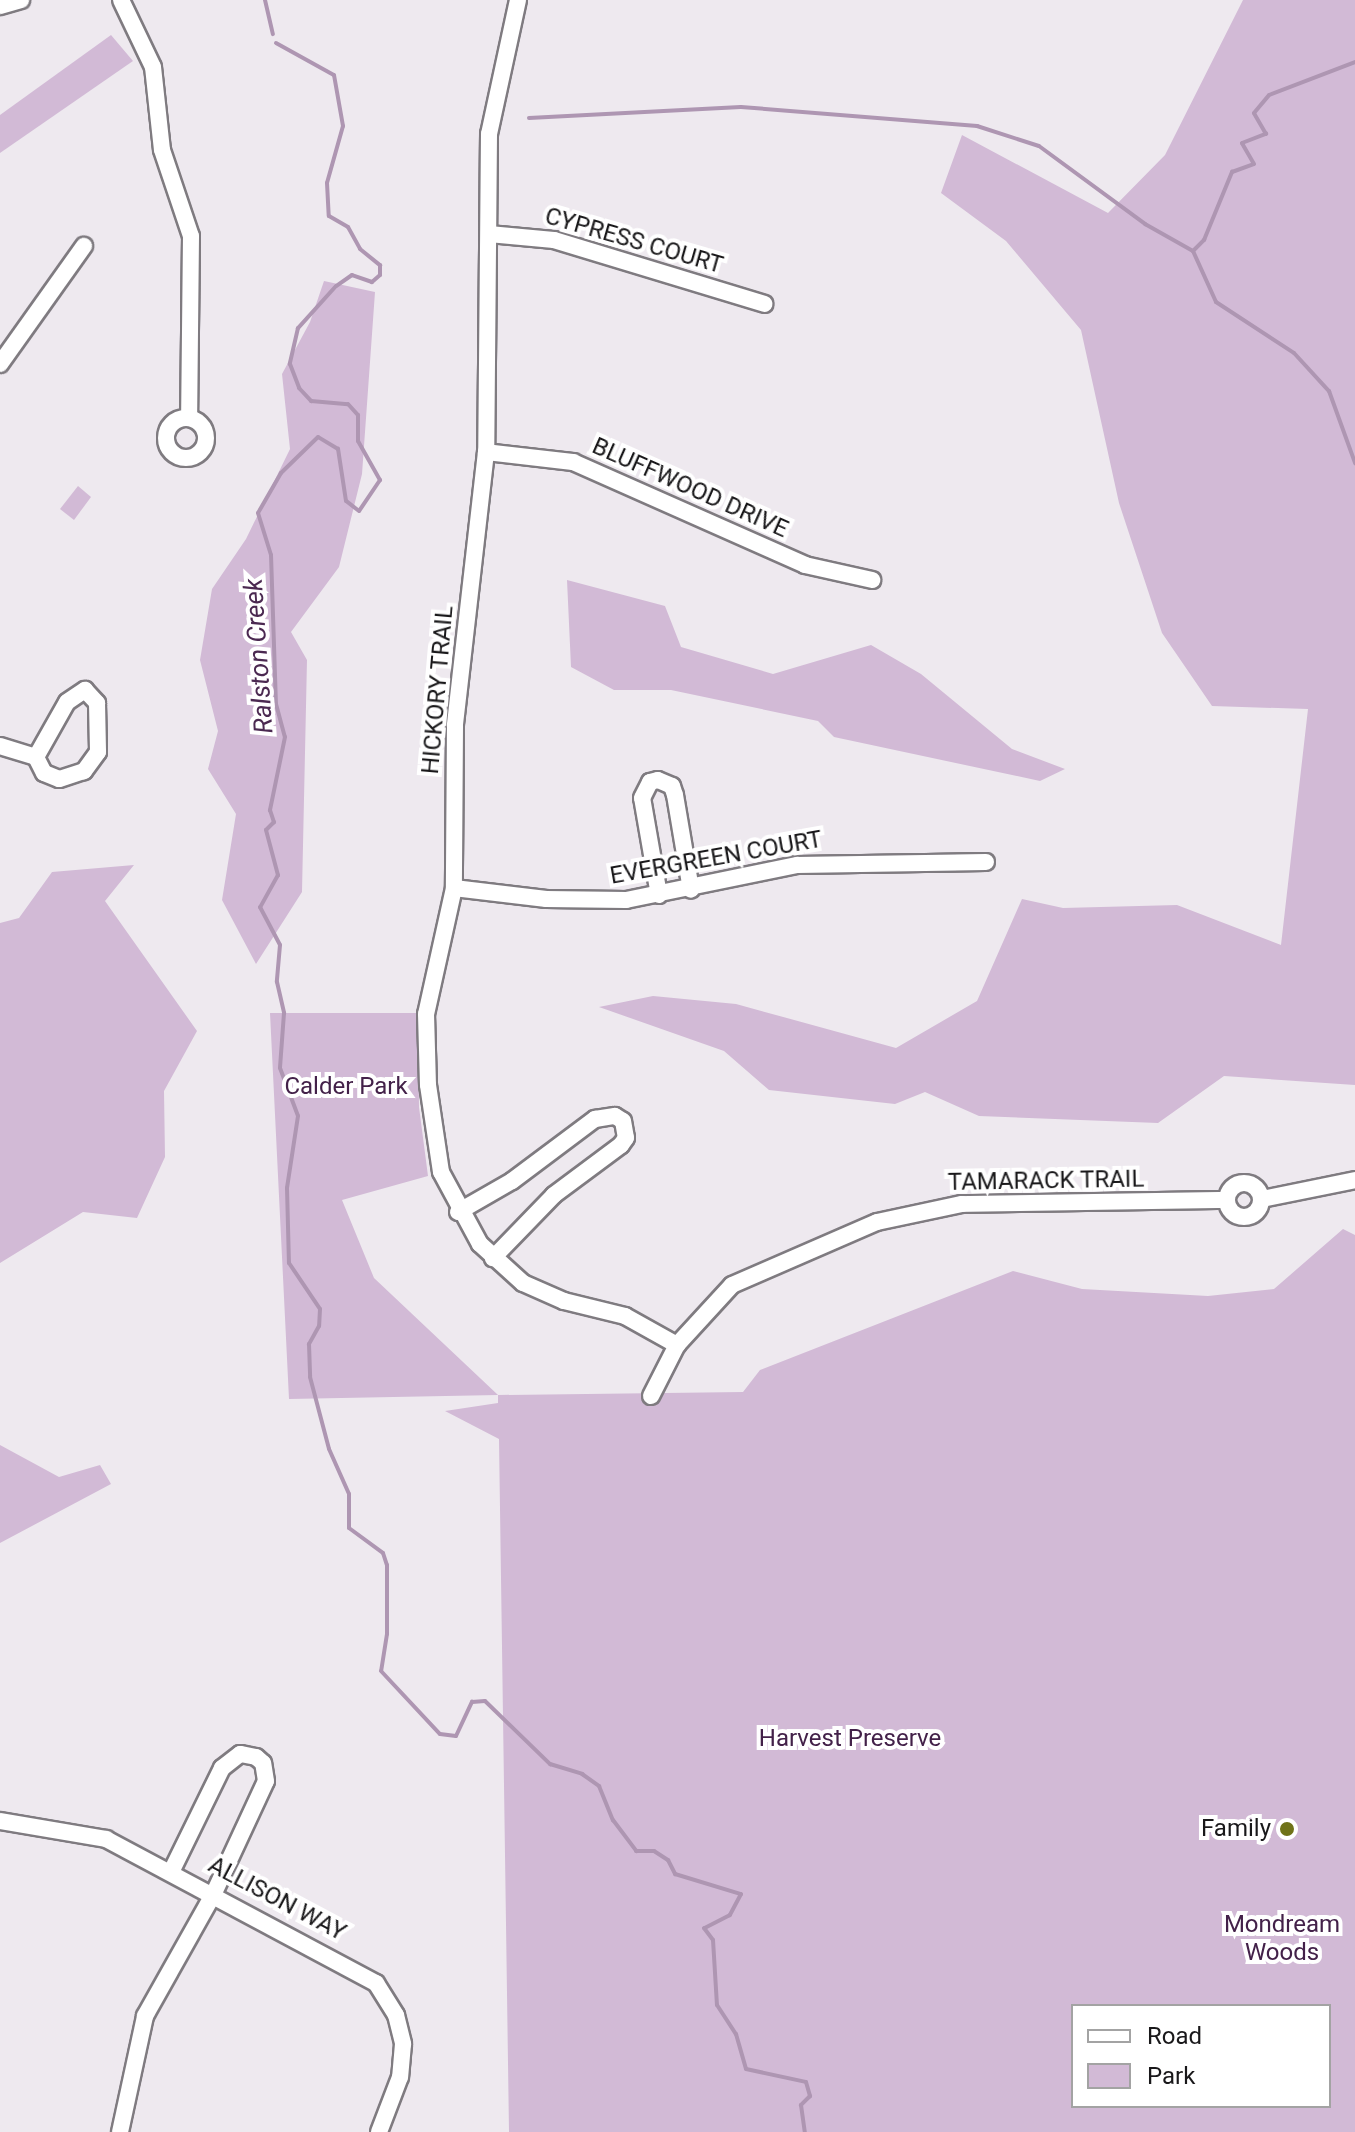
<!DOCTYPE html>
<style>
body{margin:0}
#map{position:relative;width:1355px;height:2132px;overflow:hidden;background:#eee9ef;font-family:Roboto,sans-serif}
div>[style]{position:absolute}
.green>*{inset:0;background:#d2bad6}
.stream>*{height:4px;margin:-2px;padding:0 2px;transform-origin:2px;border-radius:2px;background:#ae96b2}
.roads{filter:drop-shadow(2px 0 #7f7b80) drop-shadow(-2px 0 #7f7b80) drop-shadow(0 2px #7f7b80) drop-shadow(0 -2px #7f7b80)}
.street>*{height:16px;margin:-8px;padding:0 8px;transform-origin:8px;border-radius:8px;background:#fff}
.street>.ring{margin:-8px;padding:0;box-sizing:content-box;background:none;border:16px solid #fff;border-radius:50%}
.dots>*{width:22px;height:22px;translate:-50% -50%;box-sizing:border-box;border:4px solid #fff;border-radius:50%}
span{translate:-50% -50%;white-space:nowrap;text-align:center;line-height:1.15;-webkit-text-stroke:8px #fff;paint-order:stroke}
.street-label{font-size:24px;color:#19181a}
.park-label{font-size:24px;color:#432149}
.poi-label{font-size:24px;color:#19181a}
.right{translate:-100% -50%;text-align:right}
.water-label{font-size:26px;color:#4b2951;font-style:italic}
.legend{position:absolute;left:1071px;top:2004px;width:260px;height:104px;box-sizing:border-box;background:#fff;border:2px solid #a3a3a3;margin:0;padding:10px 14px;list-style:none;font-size:24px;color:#19181a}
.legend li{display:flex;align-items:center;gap:16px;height:40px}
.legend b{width:40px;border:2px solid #a3a3a3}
</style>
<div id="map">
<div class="green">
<div style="clip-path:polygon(1243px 0,1355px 0,1355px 1085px,1224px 1076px,1158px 1123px,979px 1116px,925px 1092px,895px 1104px,769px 1090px,724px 1051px,599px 1007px,653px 996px,736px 1004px,896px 1048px,977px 1001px,1022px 899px,1063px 908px,1177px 905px,1281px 945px,1308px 709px,1212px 706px,1162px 633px,1119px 503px,1081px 330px,1006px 241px,941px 193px,962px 135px,1108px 213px,1165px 155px)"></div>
<div style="clip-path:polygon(111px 35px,133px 61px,0 153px,0 115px)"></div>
<div style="clip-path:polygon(324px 281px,375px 292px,362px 474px,339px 567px,291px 632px,307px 660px,302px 892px,256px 964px,222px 900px,236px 814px,208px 769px,218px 731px,200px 660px,212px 589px,246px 539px,290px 449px,282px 374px,310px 322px)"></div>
<div style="clip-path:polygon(78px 486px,91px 497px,74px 520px,60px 509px)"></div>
<div style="clip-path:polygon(567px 580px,665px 606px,681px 647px,773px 674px,871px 645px,921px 674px,1012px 749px,1065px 769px,1040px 781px,834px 737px,818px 721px,671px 690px,614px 690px,571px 667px)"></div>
<div style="clip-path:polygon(134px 865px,105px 901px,197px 1031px,164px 1091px,165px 1157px,137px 1218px,83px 1212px,0 1263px,0 923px,19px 918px,52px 872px)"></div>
<div style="clip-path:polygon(evenodd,270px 1013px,418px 1013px,419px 1107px,428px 1176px,342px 1200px,374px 1278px,498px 1395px,743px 1392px,760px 1370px,1013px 1271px,1082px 1289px,1208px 1296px,1274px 1289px,1343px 1229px,1355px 1235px,1355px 2132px,509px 2132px,499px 1439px,445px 1411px,498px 1403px,498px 1395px,289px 1399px,270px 1013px,1073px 2006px,1329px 2006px,1329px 2106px,1073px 2106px,1073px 2006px)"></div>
<div style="clip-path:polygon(0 1445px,59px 1477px,100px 1465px,111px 1484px,0 1543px)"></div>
</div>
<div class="stream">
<div style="left:265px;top:0;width:35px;rotate:77deg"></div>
<div style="left:276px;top:43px;width:66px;rotate:28.9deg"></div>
<div style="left:334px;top:75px;width:52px;rotate:80deg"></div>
<div style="left:343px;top:126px;width:59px;rotate:105.7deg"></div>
<div style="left:327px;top:183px;width:33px;rotate:87deg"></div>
<div style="left:329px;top:216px;width:22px;rotate:30deg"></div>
<div style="left:348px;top:227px;width:25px;rotate:61deg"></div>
<div style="left:360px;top:249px;width:26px;rotate:39deg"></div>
<div style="left:380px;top:265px;width:10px;rotate:90deg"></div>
<div style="left:380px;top:275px;width:11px;rotate:139deg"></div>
<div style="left:372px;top:282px;width:21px;rotate:-161deg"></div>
<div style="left:352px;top:275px;width:19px;rotate:145deg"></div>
<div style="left:336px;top:286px;width:57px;rotate:132.1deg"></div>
<div style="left:298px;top:328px;width:37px;rotate:103deg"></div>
<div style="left:290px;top:364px;width:26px;rotate:69deg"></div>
<div style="left:299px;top:388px;width:18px;rotate:47deg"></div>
<div style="left:311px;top:401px;width:37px;rotate:5deg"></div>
<div style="left:348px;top:404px;width:15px;rotate:48deg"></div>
<div style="left:358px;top:415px;width:26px;rotate:90deg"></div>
<div style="left:358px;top:441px;width:45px;rotate:60.6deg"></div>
<div style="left:380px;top:480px;width:37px;rotate:124deg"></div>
<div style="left:359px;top:511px;width:16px;rotate:-142deg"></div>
<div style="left:346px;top:501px;width:53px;rotate:-98.7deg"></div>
<div style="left:338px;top:449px;width:23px;rotate:-149deg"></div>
<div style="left:318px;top:437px;width:52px;rotate:135.8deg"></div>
<div style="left:281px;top:473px;width:46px;rotate:119.9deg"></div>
<div style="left:258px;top:513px;width:44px;rotate:72.8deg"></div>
<div style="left:271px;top:555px;width:149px;rotate:88.1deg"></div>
<div style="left:276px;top:704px;width:34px;rotate:75deg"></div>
<div style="left:285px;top:737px;width:75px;rotate:101.6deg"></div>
<div style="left:270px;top:810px;width:13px;rotate:72deg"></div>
<div style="left:274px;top:822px;width:11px;rotate:135deg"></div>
<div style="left:266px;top:830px;width:47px;rotate:75.1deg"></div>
<div style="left:278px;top:875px;width:37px;rotate:119deg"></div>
<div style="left:260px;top:907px;width:43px;rotate:62.2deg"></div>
<div style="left:280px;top:945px;width:37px;rotate:95deg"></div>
<div style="left:277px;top:982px;width:32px;rotate:77deg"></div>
<div style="left:284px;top:1013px;width:55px;rotate:94.2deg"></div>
<div style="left:280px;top:1068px;width:51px;rotate:69.4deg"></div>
<div style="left:298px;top:1116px;width:73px;rotate:98.7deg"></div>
<div style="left:287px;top:1188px;width:75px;rotate:88.5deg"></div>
<div style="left:289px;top:1263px;width:55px;rotate:56deg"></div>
<div style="left:320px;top:1309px;width:17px;rotate:93deg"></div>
<div style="left:319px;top:1326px;width:21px;rotate:119deg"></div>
<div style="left:309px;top:1344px;width:33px;rotate:88deg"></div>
<div style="left:310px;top:1377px;width:74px;rotate:75.2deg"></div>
<div style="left:329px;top:1449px;width:49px;rotate:66deg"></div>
<div style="left:349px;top:1494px;width:34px;rotate:90deg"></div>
<div style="left:349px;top:1528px;width:42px;rotate:36.3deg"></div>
<div style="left:383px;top:1553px;width:13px;rotate:72deg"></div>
<div style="left:387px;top:1565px;width:69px;rotate:90deg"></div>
<div style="left:387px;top:1634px;width:37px;rotate:99deg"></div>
<div style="left:381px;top:1671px;width:86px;rotate:46.9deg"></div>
<div style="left:440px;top:1734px;width:16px;rotate:7deg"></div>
<div style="left:456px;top:1736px;width:38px;rotate:-65deg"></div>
<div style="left:472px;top:1702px;width:13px;rotate:-4deg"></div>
<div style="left:485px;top:1701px;width:91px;rotate:44.1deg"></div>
<div style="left:550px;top:1764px;width:34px;rotate:17deg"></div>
<div style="left:582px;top:1774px;width:21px;rotate:35deg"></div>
<div style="left:599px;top:1786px;width:37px;rotate:68deg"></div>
<div style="left:613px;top:1820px;width:39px;rotate:53deg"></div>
<div style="left:636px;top:1851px;width:18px"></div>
<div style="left:654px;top:1851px;width:17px;rotate:33deg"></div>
<div style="left:668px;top:1860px;width:16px;rotate:63deg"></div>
<div style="left:675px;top:1874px;width:69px;rotate:16.9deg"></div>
<div style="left:741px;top:1894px;width:24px;rotate:118deg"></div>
<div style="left:730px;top:1915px;width:29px;rotate:153deg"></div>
<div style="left:704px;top:1928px;width:15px;rotate:53deg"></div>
<div style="left:713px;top:1940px;width:65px;rotate:86.5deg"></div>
<div style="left:717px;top:2005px;width:35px;rotate:57deg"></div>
<div style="left:736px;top:2034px;width:36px;rotate:74deg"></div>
<div style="left:746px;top:2069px;width:61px;rotate:12.2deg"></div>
<div style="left:806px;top:2082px;width:15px;rotate:74deg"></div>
<div style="left:810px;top:2096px;width:13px;rotate:135deg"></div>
<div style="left:801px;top:2105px;width:27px;rotate:82deg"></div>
<div style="left:529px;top:118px;width:212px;rotate:-3deg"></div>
<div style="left:741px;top:107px;width:237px;rotate:4.6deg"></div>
<div style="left:977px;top:126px;width:65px;rotate:17.9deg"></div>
<div style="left:1039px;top:146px;width:132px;rotate:36.3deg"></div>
<div style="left:1145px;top:224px;width:55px;rotate:29.4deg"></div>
<div style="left:1193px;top:251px;width:56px;rotate:65.7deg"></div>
<div style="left:1216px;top:302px;width:93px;rotate:33.2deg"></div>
<div style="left:1294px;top:353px;width:52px;rotate:47.4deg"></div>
<div style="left:1329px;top:391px;width:77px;rotate:70.1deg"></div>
<div style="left:1193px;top:251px;width:16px;rotate:-45deg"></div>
<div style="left:1204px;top:240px;width:74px;rotate:-67.6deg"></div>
<div style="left:1232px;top:172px;width:23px;rotate:-20deg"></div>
<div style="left:1254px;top:164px;width:24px;rotate:-120deg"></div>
<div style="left:1242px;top:143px;width:26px;rotate:-21deg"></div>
<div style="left:1266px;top:134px;width:24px;rotate:-120deg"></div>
<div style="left:1254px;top:113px;width:23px;rotate:-50deg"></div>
<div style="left:1269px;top:95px;width:92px;rotate:-21deg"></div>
</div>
<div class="roads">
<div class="street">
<div style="left:121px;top:0;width:74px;rotate:64.5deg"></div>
<div style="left:153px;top:67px;width:83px;rotate:83.8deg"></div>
<div style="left:162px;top:150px;width:91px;rotate:71.4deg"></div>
<div style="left:191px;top:236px;width:182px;rotate:90.6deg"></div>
<div style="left:518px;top:0;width:137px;rotate:102.2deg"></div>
<div style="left:489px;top:134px;width:318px;rotate:90.5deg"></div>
<div style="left:486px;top:452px;width:276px;rotate:96.5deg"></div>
<div style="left:455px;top:726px;width:162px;rotate:90.4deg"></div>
<div style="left:454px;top:888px;width:129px;rotate:102.5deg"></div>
<div style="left:426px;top:1014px;width:71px;rotate:88.4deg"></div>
<div style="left:428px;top:1085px;width:88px;rotate:81.5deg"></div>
<div style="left:441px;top:1172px;width:82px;rotate:61.6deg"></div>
<div style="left:480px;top:1244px;width:58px;rotate:42.2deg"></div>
<div style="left:523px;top:1283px;width:45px;rotate:23.7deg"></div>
<div style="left:564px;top:1301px;width:63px;rotate:13.8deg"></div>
<div style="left:625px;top:1316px;width:60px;rotate:29.1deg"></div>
<div style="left:0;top:6px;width:22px;rotate:-16deg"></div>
<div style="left:489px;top:234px;width:65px;rotate:5.3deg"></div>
<div style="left:554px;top:240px;width:220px;rotate:16.9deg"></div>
<div style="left:0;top:364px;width:145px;rotate:-54.6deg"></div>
<div class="ring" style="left:166px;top:418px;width:24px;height:24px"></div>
<div style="left:486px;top:452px;width:88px;rotate:6.6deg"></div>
<div style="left:573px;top:462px;width:254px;rotate:23.9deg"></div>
<div style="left:805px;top:565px;width:69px;rotate:12.6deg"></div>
<div style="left:85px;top:690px;width:18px;rotate:47deg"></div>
<div style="left:97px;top:703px;width:49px;rotate:88.8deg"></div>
<div style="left:98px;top:752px;width:24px;rotate:126deg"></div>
<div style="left:84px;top:771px;width:26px;rotate:162deg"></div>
<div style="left:59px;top:779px;width:16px;rotate:-158deg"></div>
<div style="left:44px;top:773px;width:18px;rotate:-117deg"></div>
<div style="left:36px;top:757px;width:63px;rotate:-60.6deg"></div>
<div style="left:67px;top:702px;width:22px;rotate:-34deg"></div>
<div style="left:0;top:746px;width:38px;rotate:17deg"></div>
<div style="left:454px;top:888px;width:93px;rotate:6.8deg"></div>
<div style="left:546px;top:899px;width:80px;rotate:0.7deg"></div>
<div style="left:626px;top:900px;width:175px;rotate:-11.6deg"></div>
<div style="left:797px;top:865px;width:189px;rotate:-0.9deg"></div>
<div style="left:659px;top:895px;width:98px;rotate:-99.9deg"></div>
<div style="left:642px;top:798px;width:18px;rotate:-63deg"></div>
<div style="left:650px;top:782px;width:8px;rotate:-14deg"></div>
<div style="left:658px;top:780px;width:15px;rotate:23deg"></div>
<div style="left:672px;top:786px;width:9px;rotate:72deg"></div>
<div style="left:675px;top:795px;width:96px;rotate:80.4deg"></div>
<div class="ring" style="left:1227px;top:1183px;width:18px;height:18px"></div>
<div style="left:1262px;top:1199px;width:95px;rotate:-11.5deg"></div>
<div style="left:458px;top:1212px;width:62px;rotate:-29.9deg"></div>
<div style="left:512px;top:1181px;width:104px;rotate:-36.8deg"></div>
<div style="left:595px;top:1119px;width:20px;rotate:-9deg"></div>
<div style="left:615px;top:1116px;width:9px;rotate:32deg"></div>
<div style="left:623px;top:1121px;width:17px;rotate:80deg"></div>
<div style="left:626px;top:1138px;width:9px;rotate:126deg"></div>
<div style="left:621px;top:1145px;width:84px;rotate:143.3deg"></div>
<div style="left:554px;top:1195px;width:88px;rotate:134.1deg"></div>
<div style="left:651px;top:1396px;width:57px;rotate:-63deg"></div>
<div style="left:677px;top:1345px;width:81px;rotate:-47.5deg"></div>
<div style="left:732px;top:1285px;width:158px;rotate:-23.5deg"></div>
<div style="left:877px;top:1222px;width:87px;rotate:-12deg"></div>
<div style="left:962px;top:1204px;width:264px;rotate:-0.9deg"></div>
<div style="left:0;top:1821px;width:108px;rotate:9.6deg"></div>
<div style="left:106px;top:1839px;width:306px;rotate:28.1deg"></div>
<div style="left:376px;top:1983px;width:38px;rotate:58deg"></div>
<div style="left:396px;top:2015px;width:30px;rotate:76deg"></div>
<div style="left:403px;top:2044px;width:33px;rotate:95deg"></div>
<div style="left:400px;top:2077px;width:59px;rotate:110.9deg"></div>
<div style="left:120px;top:2132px;width:119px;rotate:-77.8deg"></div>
<div style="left:145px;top:2016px;width:141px;rotate:-60.7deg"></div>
<div style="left:214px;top:1893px;width:123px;rotate:-65.1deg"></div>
<div style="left:266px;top:1781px;width:18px;rotate:-99deg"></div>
<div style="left:263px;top:1763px;width:9px;rotate:-139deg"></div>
<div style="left:256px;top:1757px;width:16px;rotate:-169deg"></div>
<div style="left:240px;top:1754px;width:23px;rotate:142deg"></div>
<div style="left:222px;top:1768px;width:114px;rotate:116.1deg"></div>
</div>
</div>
<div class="dots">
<div style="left:1287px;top:1829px;background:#6f7218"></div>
</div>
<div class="street-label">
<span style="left:634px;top:241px;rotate:16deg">CYPRESS COURT</span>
<span style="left:690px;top:488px;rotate:24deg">BLUFFWOOD DRIVE</span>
<span style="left:438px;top:690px;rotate:-85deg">HICKORY TRAIL</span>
<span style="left:716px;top:858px;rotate:-10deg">EVERGREEN COURT</span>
<span style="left:1046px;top:1181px;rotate:-1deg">TAMARACK TRAIL</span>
<span style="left:277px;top:1899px;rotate:28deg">ALLISON WAY</span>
</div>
<div class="park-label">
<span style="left:346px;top:1087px">Calder Park</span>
<span style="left:850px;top:1739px">Harvest Preserve</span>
<span style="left:1282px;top:1939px">Mondream<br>Woods</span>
</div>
<div class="poi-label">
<span class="right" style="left:1271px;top:1829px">Family</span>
</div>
<div class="water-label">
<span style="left:259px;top:656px;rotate:-94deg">Ralston Creek</span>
</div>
<ul class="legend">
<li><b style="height:10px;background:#fff"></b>Road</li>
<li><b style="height:22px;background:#d2bad6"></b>Park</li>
</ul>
</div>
